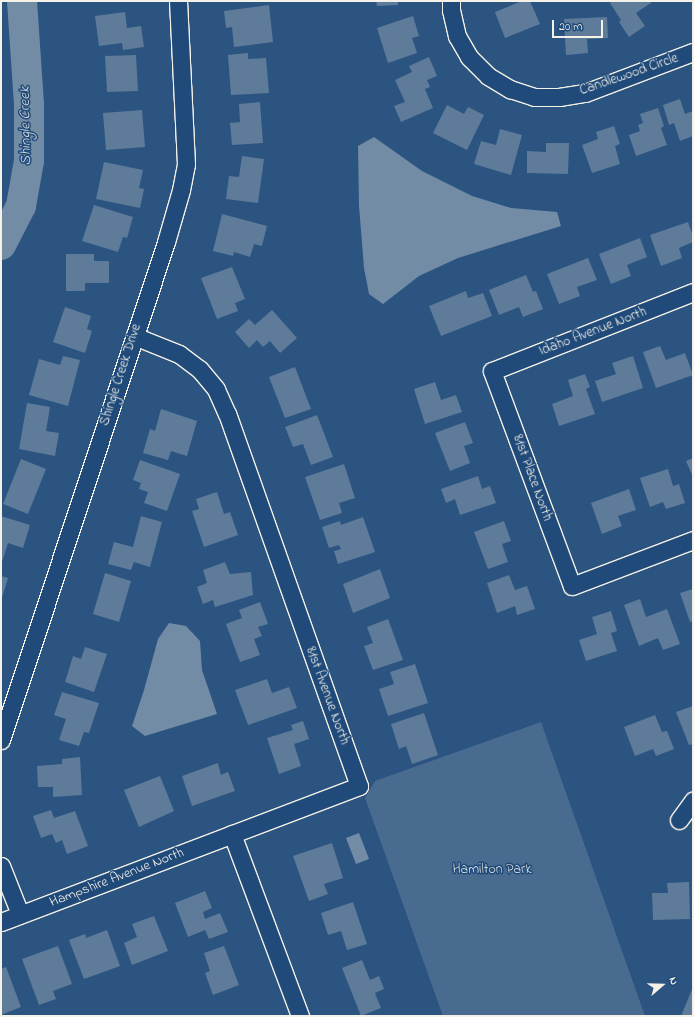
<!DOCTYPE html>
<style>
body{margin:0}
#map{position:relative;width:694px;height:1017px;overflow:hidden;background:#2c5481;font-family:"Indie Flower",sans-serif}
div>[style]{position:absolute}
.green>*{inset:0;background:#496b90}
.water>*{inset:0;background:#738ca6}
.river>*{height:30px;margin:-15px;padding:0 15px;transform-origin:15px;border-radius:15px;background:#738ca6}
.building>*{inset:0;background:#5e7b9a}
.roads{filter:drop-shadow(1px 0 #f4f1e8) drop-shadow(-1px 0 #f4f1e8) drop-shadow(0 1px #f4f1e8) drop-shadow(0 -1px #f4f1e8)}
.minor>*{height:17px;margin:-8.5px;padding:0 8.5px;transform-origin:8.5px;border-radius:8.5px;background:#1f4a7a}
span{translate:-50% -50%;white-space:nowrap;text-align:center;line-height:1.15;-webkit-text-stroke:3px #1f4a7a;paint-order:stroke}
.street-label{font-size:14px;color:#f4f1e8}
.park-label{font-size:14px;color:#dadddb}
.water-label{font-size:15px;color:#dadddb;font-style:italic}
.frame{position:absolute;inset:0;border:2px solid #f4f1e8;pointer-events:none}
.north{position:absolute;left:642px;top:965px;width:40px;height:40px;-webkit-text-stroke:3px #1f4a7a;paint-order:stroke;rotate:70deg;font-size:11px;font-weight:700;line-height:16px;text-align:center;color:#f4f1e8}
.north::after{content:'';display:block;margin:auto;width:14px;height:18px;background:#f4f1e8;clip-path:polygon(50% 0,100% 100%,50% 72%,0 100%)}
.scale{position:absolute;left:552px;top:20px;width:51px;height:18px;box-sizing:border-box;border:2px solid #f4f1e8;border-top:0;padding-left:5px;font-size:12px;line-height:14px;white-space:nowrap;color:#f4f1e8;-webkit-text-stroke:3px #1f4a7a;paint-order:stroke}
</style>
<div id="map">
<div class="green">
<div style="clip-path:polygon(541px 722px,645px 1016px,443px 1016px,365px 798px,375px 781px)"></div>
</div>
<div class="water">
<div style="clip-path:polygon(374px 137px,422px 171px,472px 196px,511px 208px,557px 212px,561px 226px,458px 258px,419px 276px,383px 304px,369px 294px,364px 268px,359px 206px,358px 146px)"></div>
<div style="clip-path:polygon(169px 623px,186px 626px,200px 641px,202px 670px,217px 714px,145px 736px,132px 726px,144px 690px,158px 639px)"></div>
<div style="clip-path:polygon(359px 833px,369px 859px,356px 864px,346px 838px)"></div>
</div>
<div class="river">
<div style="left:1px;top:245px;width:44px;rotate:-62.9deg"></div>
<div style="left:21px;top:206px;width:46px;rotate:-79.9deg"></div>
<div style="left:29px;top:161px;width:57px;rotate:-90deg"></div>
<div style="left:29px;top:104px;width:103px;rotate:-93.9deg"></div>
</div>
<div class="building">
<div style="clip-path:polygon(376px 1px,398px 1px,398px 5px,377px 6px)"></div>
<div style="clip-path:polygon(522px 1px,530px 1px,540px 24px,505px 38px,495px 12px)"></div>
<div style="clip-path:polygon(613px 1px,651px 1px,652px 2px,636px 13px,645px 26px,629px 37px,619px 22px,621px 20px,610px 3px)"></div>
<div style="clip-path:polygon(269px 5px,273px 42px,234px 47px,232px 27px,226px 28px,224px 11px)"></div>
<div style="clip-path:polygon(125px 12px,127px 28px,141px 26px,144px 47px,123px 50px,122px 43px,99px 46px,95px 16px)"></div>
<div style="clip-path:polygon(413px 16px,419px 36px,412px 38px,417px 53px,388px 63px,377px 28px)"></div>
<div style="clip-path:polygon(607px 17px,608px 38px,587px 39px,588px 53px,566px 55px,564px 19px)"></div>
<div style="clip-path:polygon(248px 53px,248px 59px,266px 58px,269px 93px,231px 95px,228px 55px)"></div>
<div style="clip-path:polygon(136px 55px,138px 91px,107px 92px,105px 56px)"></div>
<div style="clip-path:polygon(429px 57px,437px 76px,427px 80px,430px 87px,425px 89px,433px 108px,401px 122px,394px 106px,405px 102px,395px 80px,412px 72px,409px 66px)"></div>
<div style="clip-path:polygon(680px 99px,685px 114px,693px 111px,693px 136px,680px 141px,674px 123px,669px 125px,663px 105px)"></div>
<div style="clip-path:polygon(260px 102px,263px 143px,232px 145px,230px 123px,240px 122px,239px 104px)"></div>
<div style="clip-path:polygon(447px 105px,464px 114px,468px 107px,484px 115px,467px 150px,433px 133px)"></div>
<div style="clip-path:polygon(658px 108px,664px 126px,661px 128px,667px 145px,636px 156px,629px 135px,640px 131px,638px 125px,643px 123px,640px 114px)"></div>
<div style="clip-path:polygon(142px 110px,145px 147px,106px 150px,103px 113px)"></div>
<div style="clip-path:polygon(614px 126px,620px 144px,615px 146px,620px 164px,592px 173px,582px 145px,598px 139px,596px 132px)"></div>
<div style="clip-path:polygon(500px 129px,522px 135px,511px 175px,474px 164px,481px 141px,496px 145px)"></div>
<div style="clip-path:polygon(546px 143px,569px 143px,568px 174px,527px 173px,527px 151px,546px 152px)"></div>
<div style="clip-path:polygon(242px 156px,264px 159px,258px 203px,226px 199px,229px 176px,239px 177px)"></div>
<div style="clip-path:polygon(104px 162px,143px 170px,139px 188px,144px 189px,140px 208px,96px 199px)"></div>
<div style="clip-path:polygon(94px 205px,133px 217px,127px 238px,123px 237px,118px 252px,82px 241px)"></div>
<div style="clip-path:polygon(222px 214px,267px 226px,262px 246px,254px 244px,250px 257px,234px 252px,233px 256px,213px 251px)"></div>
<div style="clip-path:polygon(688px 222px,693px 236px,693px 242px,679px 248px,682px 258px,661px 266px,650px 235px)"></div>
<div style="clip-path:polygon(640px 238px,647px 257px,627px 265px,631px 276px,611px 284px,599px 254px)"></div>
<div style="clip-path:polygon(66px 254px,94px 254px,94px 261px,109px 261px,109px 283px,85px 283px,85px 291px,66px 291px)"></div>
<div style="clip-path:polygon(588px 258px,597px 280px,577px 287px,580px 296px,559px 304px,547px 274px)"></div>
<div style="clip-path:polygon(232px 267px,245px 299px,235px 303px,238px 311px,217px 319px,201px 278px)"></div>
<div style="clip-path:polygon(526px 275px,533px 292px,536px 291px,543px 309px,523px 317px,519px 307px,499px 315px,489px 290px)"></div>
<div style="clip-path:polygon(466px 291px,468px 298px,483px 293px,492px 316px,441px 336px,429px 306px)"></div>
<div style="clip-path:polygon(65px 307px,91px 316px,87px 329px,92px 331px,85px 353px,53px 342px)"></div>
<div style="clip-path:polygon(272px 310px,297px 338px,280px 353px,270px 341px,263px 347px,257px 340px,249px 348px,235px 332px,249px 319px,255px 325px)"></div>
<div style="clip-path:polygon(660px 346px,666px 360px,685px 353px,693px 375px,656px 388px,643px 352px)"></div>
<div style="clip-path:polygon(63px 356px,80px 360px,68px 406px,29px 395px,39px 359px,60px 365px)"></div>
<div style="clip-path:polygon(633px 356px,643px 388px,602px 402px,595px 381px,616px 374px,612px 363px)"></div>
<div style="clip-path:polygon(295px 367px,311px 409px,285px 418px,269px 377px)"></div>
<div style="clip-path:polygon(585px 374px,590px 387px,586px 389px,595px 414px,559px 426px,552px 404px,573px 396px,568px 380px)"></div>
<div style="clip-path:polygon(435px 382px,441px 400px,456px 395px,462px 412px,425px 424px,414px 389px)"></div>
<div style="clip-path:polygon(27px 403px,50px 407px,46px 431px,59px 433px,55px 456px,19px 449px)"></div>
<div style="clip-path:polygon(161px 409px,197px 421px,187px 456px,171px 451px,168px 460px,143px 453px,150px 429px,155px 431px)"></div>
<div style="clip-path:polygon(317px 415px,333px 457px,311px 465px,303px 444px,293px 447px,285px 427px)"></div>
<div style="clip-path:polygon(465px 422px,473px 443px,464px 446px,470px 463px,450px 471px,435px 433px)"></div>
<div style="clip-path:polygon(693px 458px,693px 477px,686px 461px)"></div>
<div style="clip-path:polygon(21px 459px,46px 469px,28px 514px,3px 504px)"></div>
<div style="clip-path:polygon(140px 460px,180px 474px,167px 511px,144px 503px,148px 492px,139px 489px,141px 483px,133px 480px)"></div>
<div style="clip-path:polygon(344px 464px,355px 498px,339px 503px,342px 513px,320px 520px,305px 477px)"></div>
<div style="clip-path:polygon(668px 469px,673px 486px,679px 484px,685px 503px,666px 509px,663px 502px,650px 507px,640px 478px)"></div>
<div style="clip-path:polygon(478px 476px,482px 489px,490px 486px,496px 503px,460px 515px,455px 499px,446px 503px,441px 489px)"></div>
<div style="clip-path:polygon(629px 489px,636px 510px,618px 516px,622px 526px,602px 534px,591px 503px)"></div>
<div style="clip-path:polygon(217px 492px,224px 514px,230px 512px,238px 535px,204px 547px,192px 511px,199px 509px,196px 499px)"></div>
<div style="clip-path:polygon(1px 516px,30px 525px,23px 548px,8px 543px,1px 565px)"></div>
<div style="clip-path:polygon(141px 516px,162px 522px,150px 567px,134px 562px,131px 570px,108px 564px,114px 542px,133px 547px)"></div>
<div style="clip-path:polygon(363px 517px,375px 552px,338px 564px,334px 551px,341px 549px,339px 545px,329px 548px,322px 527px,340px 521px,341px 525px)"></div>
<div style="clip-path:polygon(504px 521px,511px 541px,502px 544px,508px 562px,488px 569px,474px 532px)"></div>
<div style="clip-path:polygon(225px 562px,230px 574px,251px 572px,253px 595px,215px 607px,213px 600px,203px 604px,197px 587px,207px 583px,203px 570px)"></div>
<div style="clip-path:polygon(380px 569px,390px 598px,353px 613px,343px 584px)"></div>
<div style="clip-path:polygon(105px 573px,131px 581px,119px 622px,93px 614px)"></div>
<div style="clip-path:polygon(509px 575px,515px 590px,527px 586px,535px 609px,517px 615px,515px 606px,497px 613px,487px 583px)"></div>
<div style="clip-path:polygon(1px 576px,8px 578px,1px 601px)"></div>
<div style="clip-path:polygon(693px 589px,693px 621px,690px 622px,680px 593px)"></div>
<div style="clip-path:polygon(640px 599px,646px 617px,667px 609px,680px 644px,663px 650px,658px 638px,639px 646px,624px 605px)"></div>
<div style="clip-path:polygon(260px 602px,268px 624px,258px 627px,262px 636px,254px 639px,260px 655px,240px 662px,226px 624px,242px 618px,239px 610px)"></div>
<div style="clip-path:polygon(611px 611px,617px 631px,611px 633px,617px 651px,586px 661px,579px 640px,597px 634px,592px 617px)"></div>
<div style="clip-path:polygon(388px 619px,403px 660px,373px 670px,364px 646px,373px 643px,367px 627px)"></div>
<div style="clip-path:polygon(85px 647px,107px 654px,94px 692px,65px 682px,73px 656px,81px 659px)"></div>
<div style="clip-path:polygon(415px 664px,428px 703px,388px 716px,379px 689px,394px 684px,390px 672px)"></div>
<div style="clip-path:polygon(267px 679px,272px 693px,289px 687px,297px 708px,248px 725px,235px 690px)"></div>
<div style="clip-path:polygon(62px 692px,99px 703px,89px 733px,84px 732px,79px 746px,59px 740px,66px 719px,54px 715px)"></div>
<div style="clip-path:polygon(693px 706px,693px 744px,689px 745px,676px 712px)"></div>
<div style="clip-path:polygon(424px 713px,438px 755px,412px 764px,406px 746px,399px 749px,391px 724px)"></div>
<div style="clip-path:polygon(655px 715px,662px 732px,667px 731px,674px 749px,656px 756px,653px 749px,635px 756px,624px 727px)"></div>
<div style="clip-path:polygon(303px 721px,309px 739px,294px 744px,301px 766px,279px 774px,267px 738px,293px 730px,291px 725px)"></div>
<div style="clip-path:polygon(80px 757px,82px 795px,53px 797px,53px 787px,38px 787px,37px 766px,62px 764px,62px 759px)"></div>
<div style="clip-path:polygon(218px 763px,221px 775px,228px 772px,235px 791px,192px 806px,182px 776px)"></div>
<div style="clip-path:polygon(160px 776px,174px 811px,139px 827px,124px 790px)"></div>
<div style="clip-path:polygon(51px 810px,54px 818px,75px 811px,88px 846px,67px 854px,62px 840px,56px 843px,52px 834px,41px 838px,33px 816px)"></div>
<div style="clip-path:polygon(332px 843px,343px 878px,324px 884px,328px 894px,309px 901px,293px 856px)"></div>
<div style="clip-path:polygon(689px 882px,690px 919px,653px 920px,652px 893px,668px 893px,667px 883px)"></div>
<div style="clip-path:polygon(205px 891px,212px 908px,203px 912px,205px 919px,220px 913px,228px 932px,209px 939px,205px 930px,188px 937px,175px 903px)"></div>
<div style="clip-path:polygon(353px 902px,367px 944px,347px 950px,341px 931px,328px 935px,321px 913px)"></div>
<div style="clip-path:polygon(154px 916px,168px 951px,132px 965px,124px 943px,137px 937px,132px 924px)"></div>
<div style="clip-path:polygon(107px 930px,120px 966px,84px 979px,69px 940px,85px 934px,86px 938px)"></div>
<div style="clip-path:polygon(58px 946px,72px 984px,53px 991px,56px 999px,39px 1005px,22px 959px)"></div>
<div style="clip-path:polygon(224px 946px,239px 985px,213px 995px,205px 973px,210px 971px,204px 953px)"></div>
<div style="clip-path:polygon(362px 960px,370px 980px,379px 976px,384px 989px,375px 993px,381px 1008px,361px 1016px,342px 968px)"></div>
<div style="clip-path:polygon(6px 967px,21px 1007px,1px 1015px,1px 969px)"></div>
<div style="clip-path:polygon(693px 987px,693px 1016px,681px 1016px)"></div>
</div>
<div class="roads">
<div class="minor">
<div style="left:451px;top:1px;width:9px;rotate:90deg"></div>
<div style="left:451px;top:10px;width:27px;rotate:77deg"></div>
<div style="left:457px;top:36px;width:24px;rotate:60deg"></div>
<div style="left:469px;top:57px;width:27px;rotate:45deg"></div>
<div style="left:488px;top:76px;width:26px;rotate:31deg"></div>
<div style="left:510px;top:89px;width:25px;rotate:18deg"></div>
<div style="left:534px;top:97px;width:25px"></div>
<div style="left:559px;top:97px;width:26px;rotate:-9deg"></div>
<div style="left:585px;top:93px;width:116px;rotate:-20.8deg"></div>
<div style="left:693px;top:292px;width:216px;rotate:158.5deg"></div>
<div style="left:492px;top:371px;width:229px;rotate:69.6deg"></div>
<div style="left:572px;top:586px;width:129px;rotate:-20.8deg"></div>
<div style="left:1px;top:740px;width:525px;rotate:-71.67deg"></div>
<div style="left:166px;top:242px;width:54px;rotate:-73.9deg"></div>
<div style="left:181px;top:190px;width:26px;rotate:-79deg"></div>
<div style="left:186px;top:164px;width:163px;rotate:-92.8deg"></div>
<div style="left:679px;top:820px;width:24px;rotate:-54deg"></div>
<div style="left:232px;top:834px;width:194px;rotate:69.5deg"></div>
<div style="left:1px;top:866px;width:52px;rotate:68.4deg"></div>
<div style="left:1px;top:922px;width:383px;rotate:-20.8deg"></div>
<div style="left:359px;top:786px;width:395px;rotate:-109.5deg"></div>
<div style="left:227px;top:414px;width:27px;rotate:-114deg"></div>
<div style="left:216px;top:389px;width:26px;rotate:-130deg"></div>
<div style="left:199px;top:369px;width:25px;rotate:-143deg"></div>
<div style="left:179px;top:354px;width:48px;rotate:-158.2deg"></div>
</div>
</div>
<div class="street-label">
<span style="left:629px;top:75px;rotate:-19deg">Candlewood Circle</span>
<span style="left:593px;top:332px;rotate:-21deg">Idaho Avenue North</span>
<span style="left:121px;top:375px;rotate:-72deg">Shingle Creek Drive</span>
<span style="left:532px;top:478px;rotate:70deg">81st Place North</span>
<span style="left:327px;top:696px;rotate:70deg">81st Avenue North</span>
<span style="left:117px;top:878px;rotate:-21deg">Hampshire Avenue North</span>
</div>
<div class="park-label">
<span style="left:492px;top:870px">Hamilton Park</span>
</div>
<div class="water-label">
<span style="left:26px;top:126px;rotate:-91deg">Shingle Creek</span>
</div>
<div class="frame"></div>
<div class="north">N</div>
<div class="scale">20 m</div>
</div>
